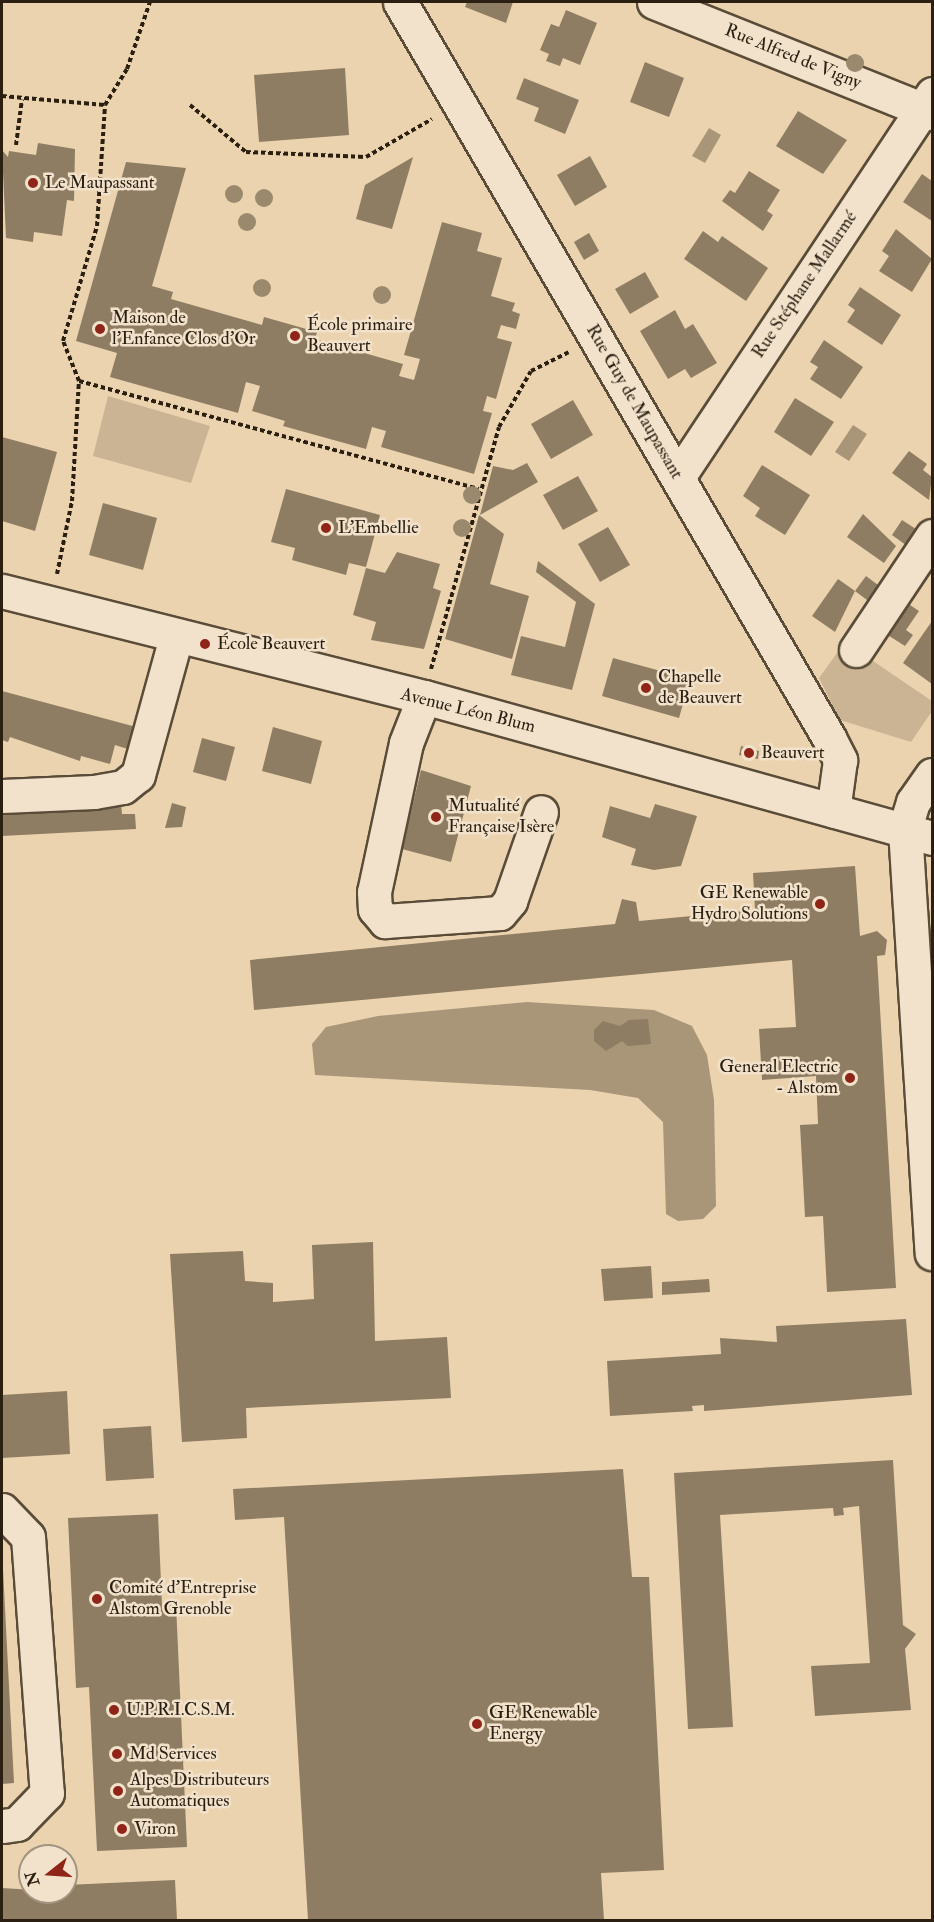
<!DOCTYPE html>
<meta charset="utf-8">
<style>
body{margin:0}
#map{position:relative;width:934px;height:1922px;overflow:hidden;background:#ebd3af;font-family:"IM FELL Double Pica",serif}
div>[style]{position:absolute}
.green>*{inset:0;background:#cab494}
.water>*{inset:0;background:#a99679}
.building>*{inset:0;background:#8e7d63}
.path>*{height:4px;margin-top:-2px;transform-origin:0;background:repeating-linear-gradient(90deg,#2a1f11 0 4.5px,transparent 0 7.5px)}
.roads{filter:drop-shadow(2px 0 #5a4c38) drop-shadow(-2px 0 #5a4c38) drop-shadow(0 2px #5a4c38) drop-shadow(0 -2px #5a4c38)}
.minor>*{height:33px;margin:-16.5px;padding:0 16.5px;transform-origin:16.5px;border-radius:16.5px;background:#f2e2cb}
.trees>*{width:18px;height:18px;margin:-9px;border-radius:50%;background:#9b896e}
.dots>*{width:16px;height:16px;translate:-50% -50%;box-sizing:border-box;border:3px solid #f2e2cb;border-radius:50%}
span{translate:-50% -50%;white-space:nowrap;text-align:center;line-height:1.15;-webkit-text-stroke:5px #f2e2cb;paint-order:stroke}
.street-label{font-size:18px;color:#2a1f11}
.poi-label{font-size:18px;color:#2a1f11}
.left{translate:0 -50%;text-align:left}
.right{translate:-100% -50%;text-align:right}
.frame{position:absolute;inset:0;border:3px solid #2a1f11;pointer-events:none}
.north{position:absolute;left:18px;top:1844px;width:60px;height:60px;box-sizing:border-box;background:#f2e2cb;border:2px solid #a29481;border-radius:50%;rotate:253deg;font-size:16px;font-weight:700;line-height:24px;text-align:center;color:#2a1f11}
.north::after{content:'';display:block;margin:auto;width:21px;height:27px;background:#8f2418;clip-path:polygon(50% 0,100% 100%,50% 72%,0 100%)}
</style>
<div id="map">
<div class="green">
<div style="clip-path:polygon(108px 396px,210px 426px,191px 483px,93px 456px)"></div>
<div style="clip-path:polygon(845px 642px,932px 701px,932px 711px,911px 742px,840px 720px,819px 678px)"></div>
</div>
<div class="water">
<div style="clip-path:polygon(709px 128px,721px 135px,705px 163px,692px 156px)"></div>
<div style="clip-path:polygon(853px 425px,867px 434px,849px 461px,835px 452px)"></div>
<div style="clip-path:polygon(527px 1002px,654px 1010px,692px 1026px,707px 1055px,714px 1100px,716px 1206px,703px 1219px,678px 1221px,666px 1214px,663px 1122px,638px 1098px,590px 1090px,315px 1075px,312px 1044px,326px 1027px,378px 1016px)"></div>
</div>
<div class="building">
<div style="clip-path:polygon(467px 2px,513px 2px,506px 23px,465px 7px)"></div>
<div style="clip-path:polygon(566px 10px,597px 23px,580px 65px,563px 58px,560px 66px,546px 61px,549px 54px,540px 50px,551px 24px,559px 27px)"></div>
<div style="clip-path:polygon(645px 62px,684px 78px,669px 117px,630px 102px)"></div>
<div style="clip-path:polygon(345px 68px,349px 135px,259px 142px,254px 75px)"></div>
<div style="clip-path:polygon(524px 78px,579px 100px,565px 134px,534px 121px,539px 108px,516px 99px)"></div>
<div style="clip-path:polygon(798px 111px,847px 140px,823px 174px,776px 146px)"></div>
<div style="clip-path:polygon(38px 143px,75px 149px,74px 201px,67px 200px,62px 236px,34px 232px,33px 242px,6px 238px,2px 150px,8px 157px,9px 151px,36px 155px)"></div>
<div style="clip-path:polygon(590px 156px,607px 187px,575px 206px,557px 175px)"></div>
<div style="clip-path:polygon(413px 157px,392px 229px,356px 219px,365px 185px)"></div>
<div style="clip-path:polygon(126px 162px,186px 168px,152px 286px,173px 292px,171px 299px,262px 325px,264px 317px,317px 332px,315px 339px,403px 364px,399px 376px,414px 380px,420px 359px,404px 355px,442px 222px,482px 233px,477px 251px,502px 258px,491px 296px,515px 303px,512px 311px,520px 314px,516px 329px,501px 325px,497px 338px,512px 342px,496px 399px,487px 396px,483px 411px,492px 413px,474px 474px,381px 447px,386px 431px,372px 427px,366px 449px,283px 426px,285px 421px,252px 411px,260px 386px,246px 382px,238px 413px,110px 377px,117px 353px,76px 341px)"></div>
<div style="clip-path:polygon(749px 171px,780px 190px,767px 211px,773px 215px,763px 231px,722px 201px,730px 190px,735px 193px)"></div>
<div style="clip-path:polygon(922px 174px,932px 181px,932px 221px,903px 202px)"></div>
<div style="clip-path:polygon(896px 229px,932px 259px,912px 292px,879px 271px,889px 256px,882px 251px)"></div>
<div style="clip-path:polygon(703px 231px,718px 242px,722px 236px,768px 268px,746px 301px,684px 259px)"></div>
<div style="clip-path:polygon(589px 233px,599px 251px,584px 260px,574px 242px)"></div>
<div style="clip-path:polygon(645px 272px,659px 297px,630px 314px,615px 289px)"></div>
<div style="clip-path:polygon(860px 287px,901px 315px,882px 345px,847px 322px,855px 310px,848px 305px)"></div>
<div style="clip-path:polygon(675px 310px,685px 329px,693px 324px,717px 363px,691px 378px,685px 369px,668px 379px,640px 331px)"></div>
<div style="clip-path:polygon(824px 340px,863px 367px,841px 399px,810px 379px,818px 367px,810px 362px)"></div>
<div style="clip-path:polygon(795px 398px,834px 422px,811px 456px,774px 432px)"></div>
<div style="clip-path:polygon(573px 400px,593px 435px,551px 459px,531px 424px)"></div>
<div style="clip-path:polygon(2px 437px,57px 452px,35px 531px,2px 521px)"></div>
<div style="clip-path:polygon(909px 451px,927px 464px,923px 470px,932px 477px,929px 500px,892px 473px)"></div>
<div style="clip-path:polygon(527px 463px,538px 482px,480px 515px,493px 466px,513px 470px)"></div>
<div style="clip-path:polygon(762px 465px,810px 495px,785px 535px,755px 516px,760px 508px,743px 496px)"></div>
<div style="clip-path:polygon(578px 476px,598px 511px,563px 530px,543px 495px)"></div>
<div style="clip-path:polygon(286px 489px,380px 515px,366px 567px,349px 563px,346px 575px,292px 560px,295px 548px,271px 542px)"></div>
<div style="clip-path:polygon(103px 503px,157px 518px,143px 570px,89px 555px)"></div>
<div style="clip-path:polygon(863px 514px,896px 546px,884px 563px,847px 537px)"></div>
<div style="clip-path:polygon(479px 515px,504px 534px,490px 584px,529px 596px,512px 659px,445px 639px)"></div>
<div style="clip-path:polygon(902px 520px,925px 535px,914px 551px,892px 535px)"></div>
<div style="clip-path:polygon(608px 527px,630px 565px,600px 582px,578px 544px)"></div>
<div style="clip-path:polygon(397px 552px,440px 564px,433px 588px,441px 591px,424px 649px,371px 640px,376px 622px,353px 615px,366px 568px,385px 573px)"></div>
<div style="clip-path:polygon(538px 561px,595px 604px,572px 690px,511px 675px,521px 636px,565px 647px,576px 602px,536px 572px)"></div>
<div style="clip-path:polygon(866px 576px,886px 591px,875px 606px,855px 591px)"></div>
<div style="clip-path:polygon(838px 579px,855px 591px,835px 632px,812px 616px)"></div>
<div style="clip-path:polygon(907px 603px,919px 611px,906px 630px,913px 635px,905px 646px,886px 634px)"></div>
<div style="clip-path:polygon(932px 621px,932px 684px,903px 663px)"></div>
<div style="clip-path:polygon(613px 658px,690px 679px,679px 718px,602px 696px)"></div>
<div style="clip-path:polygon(2px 691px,140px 728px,134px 751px,115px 745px,110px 764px,81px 756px,80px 761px,10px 737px,8px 742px,2px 740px)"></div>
<div style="clip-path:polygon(273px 727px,322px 741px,311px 784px,262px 771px)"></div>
<div style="clip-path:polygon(202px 738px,235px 747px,226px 781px,193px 772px)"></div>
<div style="clip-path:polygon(741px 746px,759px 751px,758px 759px,739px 755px)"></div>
<div style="clip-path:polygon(421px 770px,471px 786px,451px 862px,402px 849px)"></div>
<div style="clip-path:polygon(121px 803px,122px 814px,135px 814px,136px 829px,2px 836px,2px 809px)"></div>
<div style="clip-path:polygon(172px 803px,186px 807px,182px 827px,165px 828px)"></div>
<div style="clip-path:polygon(655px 804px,697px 816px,681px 866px,654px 870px,631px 865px,636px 849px,602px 837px,610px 806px,650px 818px)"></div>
<div style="clip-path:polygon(855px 866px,860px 936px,877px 931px,887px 940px,885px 955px,877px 956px,896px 1288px,827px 1292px,823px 1216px,805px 1217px,800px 1125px,818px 1124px,816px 1076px,762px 1080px,759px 1029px,796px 1027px,792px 960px,254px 1010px,250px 960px,615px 924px,622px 899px,636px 902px,639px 921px,755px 910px,753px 873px)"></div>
<div style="clip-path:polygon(648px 1019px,651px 1044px,628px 1046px,622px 1041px,606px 1051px,594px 1041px,594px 1030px,603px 1021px,620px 1026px,629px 1020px)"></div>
<div style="clip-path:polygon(373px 1242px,375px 1341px,447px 1337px,451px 1398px,246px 1408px,247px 1438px,182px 1442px,170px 1254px,243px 1251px,245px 1281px,273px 1283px,273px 1302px,314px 1299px,312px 1245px)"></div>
<div style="clip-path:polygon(651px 1266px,653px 1298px,604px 1301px,601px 1269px)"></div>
<div style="clip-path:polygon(709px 1279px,710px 1292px,662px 1295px,662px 1282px)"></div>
<div style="clip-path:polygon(906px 1319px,912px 1395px,704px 1411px,704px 1405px,692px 1406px,693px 1411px,610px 1416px,607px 1361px,721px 1354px,720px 1338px,777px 1342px,776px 1326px)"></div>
<div style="clip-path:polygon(67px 1391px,70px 1454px,2px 1458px,2px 1395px)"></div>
<div style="clip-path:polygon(151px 1426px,154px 1478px,106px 1481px,103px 1429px)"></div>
<div style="clip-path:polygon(893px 1460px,903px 1625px,916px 1634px,905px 1649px,911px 1710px,815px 1716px,811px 1666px,870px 1663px,859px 1506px,843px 1508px,844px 1515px,834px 1516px,833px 1508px,720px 1515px,733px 1727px,688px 1729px,674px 1473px)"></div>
<div style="clip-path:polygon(623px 1469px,632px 1577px,649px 1577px,664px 1870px,601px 1873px,604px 1920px,308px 1920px,284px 1517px,235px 1520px,233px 1489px)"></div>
<div style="clip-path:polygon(158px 1514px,162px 1605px,176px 1604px,187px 1847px,97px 1851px,89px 1687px,76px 1688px,68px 1518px)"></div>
<div style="clip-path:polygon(2px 1550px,14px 1783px,2px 1784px)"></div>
<div style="clip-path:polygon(175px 1880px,177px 1920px,2px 1920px,2px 1888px,66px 1892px,66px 1885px)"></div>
</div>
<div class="path">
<div style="left:2px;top:96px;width:103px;rotate:5deg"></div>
<div style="left:190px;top:105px;width:73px;rotate:40deg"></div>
<div style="left:246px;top:152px;width:120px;rotate:2.4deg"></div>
<div style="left:366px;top:157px;width:76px;rotate:-29.9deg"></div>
<div style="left:16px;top:145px;width:46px;rotate:-82.6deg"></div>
<div style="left:79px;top:381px;width:414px;rotate:15.1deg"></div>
<div style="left:57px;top:574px;width:75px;rotate:-78.4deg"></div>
<div style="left:72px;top:501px;width:120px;rotate:-86.7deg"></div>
<div style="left:79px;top:381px;width:43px;rotate:-111.8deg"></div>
<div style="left:63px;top:341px;width:120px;rotate:-73.5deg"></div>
<div style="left:97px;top:226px;width:121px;rotate:-86.2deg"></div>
<div style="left:105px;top:105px;width:42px;rotate:-58.6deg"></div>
<div style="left:127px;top:69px;width:71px;rotate:-71.1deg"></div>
<div style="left:431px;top:669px;width:251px;rotate:-74.3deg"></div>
<div style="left:499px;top:427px;width:64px;rotate:-60.3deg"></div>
<div style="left:531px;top:371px;width:42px;rotate:-26.6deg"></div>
</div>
<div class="roads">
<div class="minor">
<div style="left:400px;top:2px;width:852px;rotate:59.76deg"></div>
<div style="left:829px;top:738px;width:25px;rotate:63deg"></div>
<div style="left:840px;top:760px;width:51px;rotate:97.8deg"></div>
<div style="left:654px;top:2px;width:299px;rotate:21.8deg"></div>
<div style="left:678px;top:477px;width:460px;rotate:-56.4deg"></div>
<div style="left:2px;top:591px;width:435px;rotate:14.1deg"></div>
<div style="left:424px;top:697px;width:527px;rotate:15.51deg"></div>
<div style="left:856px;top:650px;width:137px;rotate:-56.3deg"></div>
<div style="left:424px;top:697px;width:49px;rotate:111.4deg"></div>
<div style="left:406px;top:743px;width:152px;rotate:102.1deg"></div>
<div style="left:374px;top:892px;width:17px;rotate:87deg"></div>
<div style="left:375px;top:909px;width:16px;rotate:50deg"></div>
<div style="left:385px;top:921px;width:115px;rotate:-4deg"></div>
<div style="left:500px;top:913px;width:16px;rotate:-50deg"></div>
<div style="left:510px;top:901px;width:94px;rotate:-70.8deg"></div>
<div style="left:932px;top:775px;width:33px;rotate:125deg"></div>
<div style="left:913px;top:802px;width:28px;rotate:107deg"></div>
<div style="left:905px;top:829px;width:425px;rotate:86.4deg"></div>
<div style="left:2px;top:796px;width:92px;rotate:-2.5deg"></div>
<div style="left:94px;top:792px;width:29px;rotate:-10deg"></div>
<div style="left:123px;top:787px;width:19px;rotate:-39deg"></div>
<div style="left:138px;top:775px;width:143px;rotate:-74.6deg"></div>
<div style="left:2px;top:1510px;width:37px;rotate:46deg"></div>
<div style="left:28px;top:1537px;width:257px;rotate:85.8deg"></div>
<div style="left:47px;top:1793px;width:43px;rotate:134.1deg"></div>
<div style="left:17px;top:1824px;width:15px;rotate:172deg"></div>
</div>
</div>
<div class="trees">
<div style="left:855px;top:63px"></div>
<div style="left:234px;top:194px"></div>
<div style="left:264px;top:198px"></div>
<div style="left:247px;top:222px"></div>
<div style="left:262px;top:288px"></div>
<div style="left:382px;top:295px"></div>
<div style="left:472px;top:495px"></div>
<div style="left:462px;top:528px"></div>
</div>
<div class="dots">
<div style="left:33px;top:183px;background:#8f2418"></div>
<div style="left:100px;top:329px;background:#8f2418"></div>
<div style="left:295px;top:336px;background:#8f2418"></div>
<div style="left:326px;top:528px;background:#8f2418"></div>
<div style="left:205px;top:644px;background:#8f2418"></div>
<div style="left:646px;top:688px;background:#8f2418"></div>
<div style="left:749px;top:753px;background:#8f2418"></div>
<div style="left:436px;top:817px;background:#8f2418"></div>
<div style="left:820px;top:904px;background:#8f2418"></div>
<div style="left:850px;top:1078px;background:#8f2418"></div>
<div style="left:97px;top:1599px;background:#8f2418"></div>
<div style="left:114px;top:1710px;background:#8f2418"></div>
<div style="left:477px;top:1724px;background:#8f2418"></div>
<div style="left:117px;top:1754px;background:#8f2418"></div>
<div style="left:118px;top:1791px;background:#8f2418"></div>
<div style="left:122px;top:1829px;background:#8f2418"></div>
</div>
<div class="street-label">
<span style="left:793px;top:57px;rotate:22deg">Rue Alfred de Vigny</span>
<span style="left:805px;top:285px;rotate:-56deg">Rue Stéphane Mallarmé</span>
<span style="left:634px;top:402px;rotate:60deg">Rue Guy de Maupassant</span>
<span style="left:468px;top:711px;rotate:14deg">Avenue Léon Blum</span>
</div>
<div class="poi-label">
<span class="left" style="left:45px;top:183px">Le Maupassant</span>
<span class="left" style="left:112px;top:329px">Maison de<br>l'Enfance Clos d'Or</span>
<span class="left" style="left:307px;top:336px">École primaire<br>Beauvert</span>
<span class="left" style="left:338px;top:528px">L'Embellie</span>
<span class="left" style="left:217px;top:644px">École Beauvert</span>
<span class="left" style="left:658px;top:688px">Chapelle<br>de Beauvert</span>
<span class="left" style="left:761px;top:753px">Beauvert</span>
<span class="left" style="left:448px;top:817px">Mutualité<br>Française Isère</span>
<span class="right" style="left:808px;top:904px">GE Renewable<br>Hydro Solutions</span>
<span class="right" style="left:838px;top:1078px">General Electric<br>- Alstom</span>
<span class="left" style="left:109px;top:1599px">Comité d'Entreprise<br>Alstom Grenoble</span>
<span class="left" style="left:126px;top:1710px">U.P.R.I.C.S.M.</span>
<span class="left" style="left:489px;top:1724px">GE Renewable<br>Energy</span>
<span class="left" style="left:129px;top:1754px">Md Services</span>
<span class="left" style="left:130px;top:1791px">Alpes Distributeurs<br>Automatiques</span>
<span class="left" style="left:134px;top:1829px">Viron</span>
</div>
<div class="frame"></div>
<div class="north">N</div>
</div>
